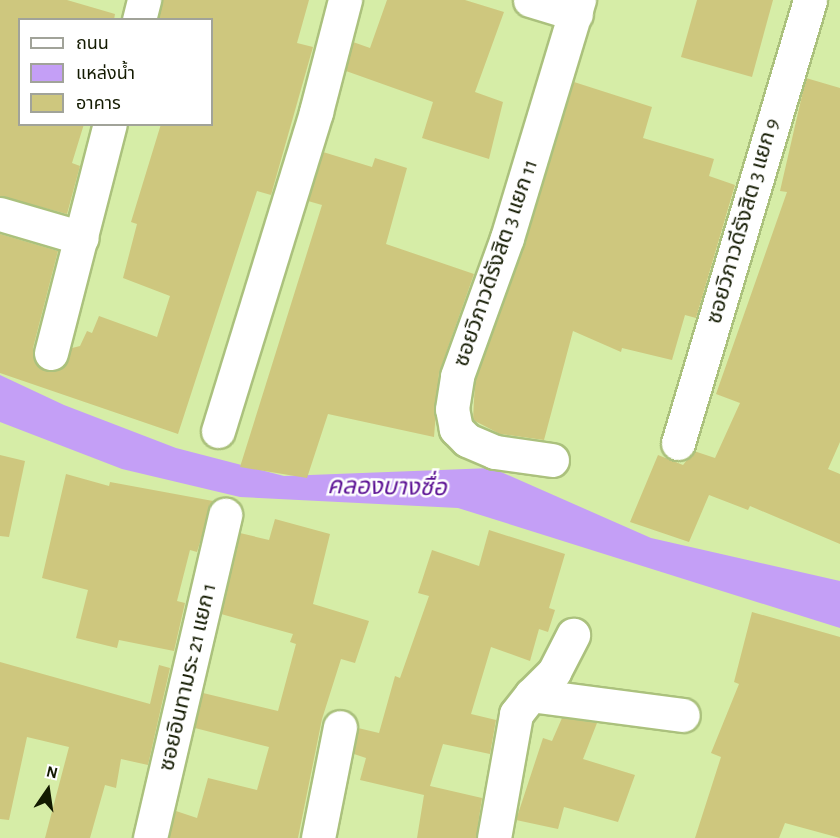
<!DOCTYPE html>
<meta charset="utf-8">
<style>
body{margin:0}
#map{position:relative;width:840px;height:838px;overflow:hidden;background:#d6eda7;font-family:"Alegreya Sans","Noto Sans Thai",sans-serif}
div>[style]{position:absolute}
.water>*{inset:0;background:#c49ff6}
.building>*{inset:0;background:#cec77e}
.roads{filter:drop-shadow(2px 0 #abc17d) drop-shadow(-2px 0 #abc17d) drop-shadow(0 2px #abc17d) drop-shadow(0 -2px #abc17d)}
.minor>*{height:33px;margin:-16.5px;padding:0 16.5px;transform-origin:16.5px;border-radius:16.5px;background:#fff}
span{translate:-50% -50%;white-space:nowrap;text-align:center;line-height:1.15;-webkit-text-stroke:5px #fff;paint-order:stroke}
.street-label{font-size:22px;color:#131a01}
.water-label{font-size:24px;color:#5a0f93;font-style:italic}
.legend{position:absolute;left:18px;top:18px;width:195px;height:108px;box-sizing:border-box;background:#fff;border:2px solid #a1a399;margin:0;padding:8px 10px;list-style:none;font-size:18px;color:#131a01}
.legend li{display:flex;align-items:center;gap:12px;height:30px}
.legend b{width:30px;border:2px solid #a1a399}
.north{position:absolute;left:18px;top:760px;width:60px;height:60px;-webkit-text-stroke:4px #fff;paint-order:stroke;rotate:13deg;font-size:16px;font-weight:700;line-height:24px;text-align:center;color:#131a01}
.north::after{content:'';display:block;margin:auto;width:21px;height:27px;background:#131a01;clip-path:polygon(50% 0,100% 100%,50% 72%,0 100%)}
</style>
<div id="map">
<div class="water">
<div style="clip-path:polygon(0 375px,64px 405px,176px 448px,284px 476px,492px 468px,651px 538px,840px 581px,840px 628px,458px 508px,240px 497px,122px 469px,0 422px)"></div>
</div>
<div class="building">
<div style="clip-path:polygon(0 0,67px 0,115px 14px,114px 20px,20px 20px,20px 124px,84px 124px,72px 163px,80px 166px,67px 214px,0 196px)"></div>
<div style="clip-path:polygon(162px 0,309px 0,297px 43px,313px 47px,271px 195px,257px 191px,178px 434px,0 373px,0 234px,58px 251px,33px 348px,38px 367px,47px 371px,64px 366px,72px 348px,80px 346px,87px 331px,92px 333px,99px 316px,157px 337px,170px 296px,123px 278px,137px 224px,131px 222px,161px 124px,212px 124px,212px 20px,158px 20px)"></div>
<div style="clip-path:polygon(387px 0,465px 0,504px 12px,475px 92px,503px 102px,489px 159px,422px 138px,433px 102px,346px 71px,353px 42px,370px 48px)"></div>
<div style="clip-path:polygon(697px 0,773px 0,752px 77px,681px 57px)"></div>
<div style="clip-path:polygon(806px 78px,840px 88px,840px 442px,828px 469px,840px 474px,840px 544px,750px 506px,748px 510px,709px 495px,689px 542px,630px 522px,658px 455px,683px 465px,694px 451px,715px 458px,740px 403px,716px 394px,787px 192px,780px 191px)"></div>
<div style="clip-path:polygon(574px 82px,652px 107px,643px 138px,714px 159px,709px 176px,735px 185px,696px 318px,685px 315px,672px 360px,622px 348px,621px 352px,573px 331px,544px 440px,500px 434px,473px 420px,475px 381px,525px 244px)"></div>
<div style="clip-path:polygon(323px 152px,372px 167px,375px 158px,407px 168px,386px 244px,474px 274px,439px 373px,434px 437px,328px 414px,307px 478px,240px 467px,322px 205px,308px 201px)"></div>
<div style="clip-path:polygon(0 455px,25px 461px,9px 537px,0 536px)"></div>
<div style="clip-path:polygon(66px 474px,109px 486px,110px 482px,213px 501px,197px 552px,190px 550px,177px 601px,185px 603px,174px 651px,119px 640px,117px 648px,76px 638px,88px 590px,42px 578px)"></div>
<div style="clip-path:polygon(275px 519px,330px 534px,313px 604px,369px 621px,355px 663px,341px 659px,322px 719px,298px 838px,169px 838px,176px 811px,197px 818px,208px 778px,257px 790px,269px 747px,195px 728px,203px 693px,278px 711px,296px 644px,290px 642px,293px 634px,221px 614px,240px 533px,269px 540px)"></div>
<div style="clip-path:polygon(489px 530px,565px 554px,549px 608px,555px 610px,548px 632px,539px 629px,530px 661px,491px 647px,471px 714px,496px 720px,490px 754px,443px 744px,430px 786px,482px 798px,476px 838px,417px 838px,424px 795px,360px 780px,366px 758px,354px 754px,358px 728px,379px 733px,395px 676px,400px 678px,429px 596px,418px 593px,432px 550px,479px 566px)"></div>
<div style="clip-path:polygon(752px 612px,840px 637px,840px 838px,785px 823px,779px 838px,695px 838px,721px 757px,711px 753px,739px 684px,734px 682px)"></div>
<div style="clip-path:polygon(0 662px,150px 704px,159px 665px,170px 668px,148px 765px,121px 759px,116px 788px,105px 785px,90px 838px,45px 838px,69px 747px,27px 737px,9px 820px,0 819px)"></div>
<div style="clip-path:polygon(562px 718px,597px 723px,583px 759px,635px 775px,618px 822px,564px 807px,558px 829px,516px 820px,543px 738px,552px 741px)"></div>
</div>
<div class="roads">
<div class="minor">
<div style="left:530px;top:0;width:48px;rotate:16.9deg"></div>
<div style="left:139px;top:20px;width:21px;rotate:-76deg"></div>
<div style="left:0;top:214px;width:85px;rotate:16.3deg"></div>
<div style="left:51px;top:353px;width:236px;rotate:-75.6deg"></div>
<div style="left:218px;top:431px;width:334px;rotate:-72.9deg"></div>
<div style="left:316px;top:112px;width:116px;rotate:-75.5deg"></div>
<div style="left:678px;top:443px;width:462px;rotate:-73.4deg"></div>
<div style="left:552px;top:460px;width:58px;rotate:-172deg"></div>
<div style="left:495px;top:452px;width:30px;rotate:-157deg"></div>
<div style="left:467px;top:440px;width:16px;rotate:-135deg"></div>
<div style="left:456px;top:429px;width:20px;rotate:-101deg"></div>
<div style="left:452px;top:409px;width:33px;rotate:-81deg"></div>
<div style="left:457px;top:376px;width:147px;rotate:-70.1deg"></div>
<div style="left:507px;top:238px;width:249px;rotate:-73.2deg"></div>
<div style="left:531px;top:695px;width:33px;rotate:-45deg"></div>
<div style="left:554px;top:672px;width:42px;rotate:-62.8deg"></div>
<div style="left:150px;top:838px;width:332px;rotate:-76.9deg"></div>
<div style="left:318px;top:838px;width:113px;rotate:-78.8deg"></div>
<div style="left:494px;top:838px;width:126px;rotate:-79.9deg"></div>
<div style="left:516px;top:714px;width:24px;rotate:-52deg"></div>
<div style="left:531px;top:695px;width:153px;rotate:7.5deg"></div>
</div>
</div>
<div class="street-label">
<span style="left:743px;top:221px;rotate:-74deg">ซอยวิภาวดีรังสิต 3 แยก 9</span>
<span style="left:496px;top:263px;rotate:-71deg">ซอยวิภาวดีรังสิต 3 แยก 11</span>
<span style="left:188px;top:677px;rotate:-77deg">ซอยอินทามระ 21 แยก 1</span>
</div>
<div class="water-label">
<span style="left:387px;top:488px;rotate:1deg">คลองบางซื่อ</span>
</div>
<ul class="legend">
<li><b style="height:8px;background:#fff"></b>ถนน</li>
<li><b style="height:16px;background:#c49ff6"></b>แหล่งน้ำ</li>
<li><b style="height:16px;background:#cec77e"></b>อาคาร</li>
</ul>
<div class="north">N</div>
</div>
